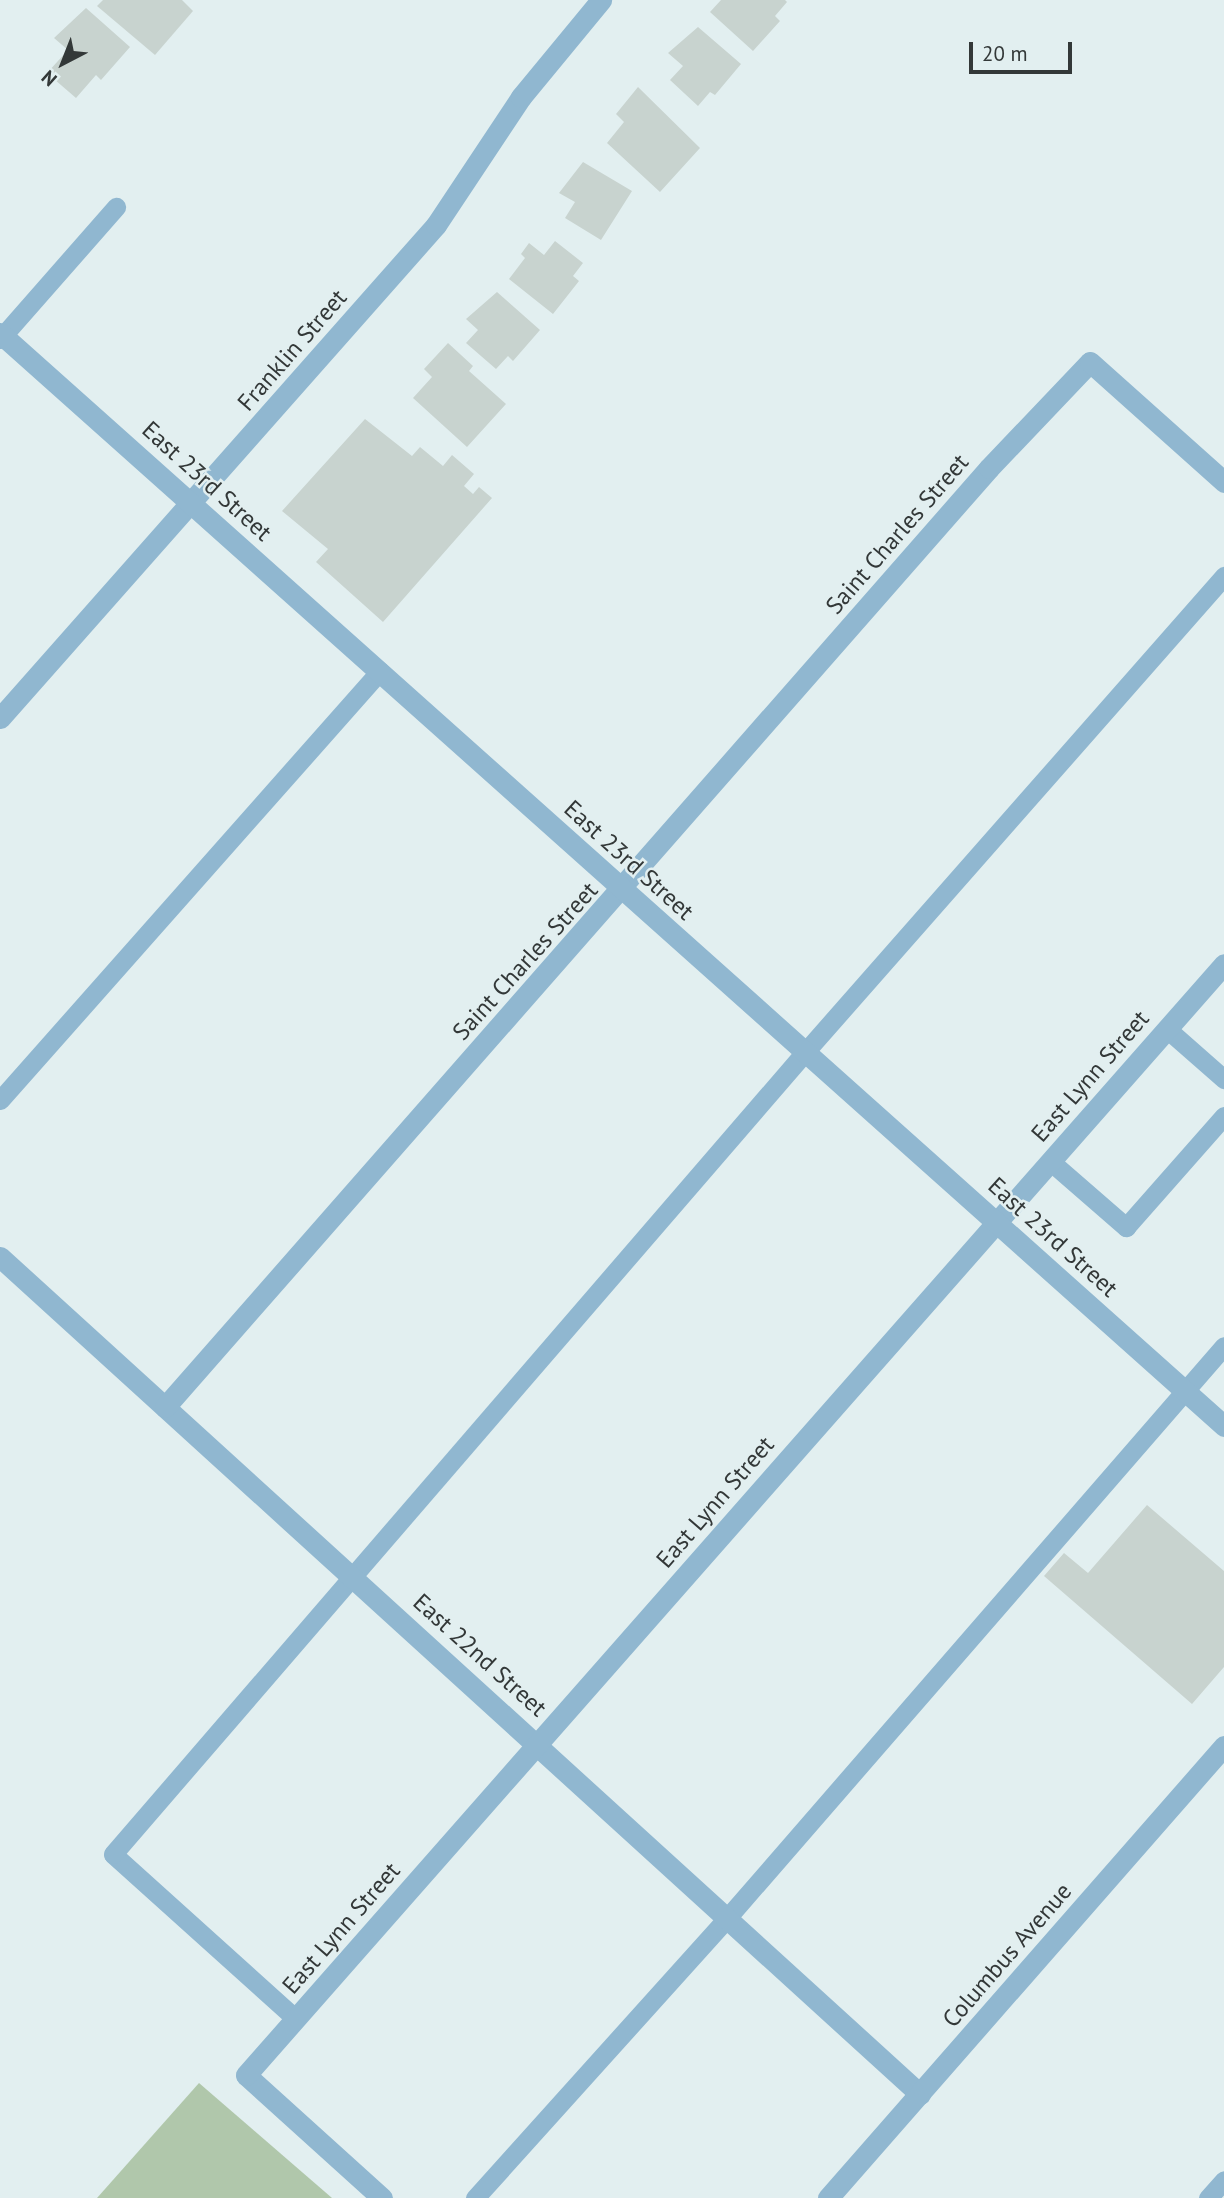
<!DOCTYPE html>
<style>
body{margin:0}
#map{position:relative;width:1224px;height:2198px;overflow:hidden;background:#e2eff0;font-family:"PT Sans",sans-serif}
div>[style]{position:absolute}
.green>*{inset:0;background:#b0c7ab}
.building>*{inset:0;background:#c8d3cf}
.service>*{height:19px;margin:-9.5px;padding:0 9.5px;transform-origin:9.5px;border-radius:9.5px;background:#90b7d0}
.minor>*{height:21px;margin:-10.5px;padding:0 10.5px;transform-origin:10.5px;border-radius:10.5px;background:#90b7d0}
.tertiary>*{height:21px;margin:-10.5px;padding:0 10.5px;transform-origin:10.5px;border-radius:10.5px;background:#90b7d0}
span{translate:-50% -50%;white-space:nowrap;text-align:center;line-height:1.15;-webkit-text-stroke:5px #e2eff0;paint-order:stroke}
.street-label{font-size:24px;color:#333838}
.north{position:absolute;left:28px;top:28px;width:70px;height:70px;-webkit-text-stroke:5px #e2eff0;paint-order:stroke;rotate:222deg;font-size:19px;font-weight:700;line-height:28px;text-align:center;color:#333838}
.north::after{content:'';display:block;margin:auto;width:24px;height:32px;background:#333838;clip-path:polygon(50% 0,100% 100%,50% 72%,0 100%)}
.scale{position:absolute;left:969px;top:42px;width:103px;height:32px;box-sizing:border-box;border:4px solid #333838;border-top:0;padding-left:9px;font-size:21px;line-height:24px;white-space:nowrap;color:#333838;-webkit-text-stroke:5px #e2eff0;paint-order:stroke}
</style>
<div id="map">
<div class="green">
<div style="clip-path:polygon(199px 2083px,332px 2198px,97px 2198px)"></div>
</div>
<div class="building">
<div style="clip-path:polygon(103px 0,182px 0,193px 11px,155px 55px,97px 6px)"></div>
<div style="clip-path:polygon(721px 0,785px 0,787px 2px,775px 16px,780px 21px,753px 51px,710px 12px)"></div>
<div style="clip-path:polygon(86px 8px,130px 47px,101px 80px,96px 75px,76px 98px,47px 73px,68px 50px,54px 38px)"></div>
<div style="clip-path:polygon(698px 27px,741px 64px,715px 95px,710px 92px,698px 106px,670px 80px,683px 66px,668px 53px)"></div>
<div style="clip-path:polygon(638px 87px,700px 148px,660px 192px,607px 143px,624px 122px,616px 114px)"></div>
<div style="clip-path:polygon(583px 162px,632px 191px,601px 240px,565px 218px,575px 202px,559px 193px)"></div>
<div style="clip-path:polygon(555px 241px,583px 263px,573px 276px,579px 281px,553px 314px,509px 279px,525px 258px,521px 254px,529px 243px,544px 255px)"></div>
<div style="clip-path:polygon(497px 292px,540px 330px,513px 361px,508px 356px,496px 369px,466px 343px,478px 330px,466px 319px)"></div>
<div style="clip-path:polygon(448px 343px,473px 366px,469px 371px,506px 404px,467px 447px,413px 398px,432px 377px,424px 369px)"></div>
<div style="clip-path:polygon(365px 419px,412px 456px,420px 447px,443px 466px,452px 455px,474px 474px,464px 486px,473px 494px,479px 487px,492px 498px,383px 622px,316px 562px,328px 549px,282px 511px)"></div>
<div style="clip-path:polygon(1147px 1505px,1224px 1571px,1224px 1667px,1192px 1704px,1044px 1576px,1064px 1553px,1088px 1573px)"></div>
</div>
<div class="service">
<div style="left:0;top:339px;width:176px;rotate:-48.7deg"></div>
<div style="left:1167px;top:1029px;width:76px;rotate:41.3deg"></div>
<div style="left:0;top:1100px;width:573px;rotate:-48.47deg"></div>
<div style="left:1050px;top:1161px;width:101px;rotate:41deg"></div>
<div style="left:1126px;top:1227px;width:148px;rotate:-48.6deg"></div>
<div style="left:296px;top:2019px;width:246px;rotate:-138deg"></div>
<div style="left:113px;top:1854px;width:1061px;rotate:-49.21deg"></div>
<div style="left:806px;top:1051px;width:633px;rotate:-48.65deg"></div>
<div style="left:475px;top:2198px;width:378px;rotate:-48deg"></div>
<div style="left:728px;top:1917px;width:756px;rotate:-49.02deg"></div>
<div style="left:1208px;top:2198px;width:24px;rotate:-48deg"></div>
</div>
<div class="minor">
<div style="left:0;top:718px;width:658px;rotate:-48.51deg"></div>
<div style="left:436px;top:225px;width:154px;rotate:-56.4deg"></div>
<div style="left:521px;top:97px;width:126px;rotate:-50.5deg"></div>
<div style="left:0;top:1257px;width:1244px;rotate:42.3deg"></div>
<div style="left:165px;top:1407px;width:1249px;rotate:-48.73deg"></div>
<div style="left:989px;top:468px;width:146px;rotate:-46.4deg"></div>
<div style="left:1090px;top:362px;width:180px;rotate:41.8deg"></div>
<div style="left:382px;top:2198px;width:183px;rotate:-137.9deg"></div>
<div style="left:246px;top:2075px;width:1480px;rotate:-48.64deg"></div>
</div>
<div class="tertiary">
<div style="left:0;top:333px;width:1641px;rotate:41.76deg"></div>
<div style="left:828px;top:2198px;width:601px;rotate:-48.78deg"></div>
</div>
<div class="street-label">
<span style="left:292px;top:350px;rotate:-49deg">Franklin Street</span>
<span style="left:207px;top:481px;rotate:42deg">East 23rd Street</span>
<span style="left:897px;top:534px;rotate:-49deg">Saint Charles Street</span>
<span style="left:629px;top:860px;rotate:42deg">East 23rd Street</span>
<span style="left:525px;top:961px;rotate:-48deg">Saint Charles Street</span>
<span style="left:1090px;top:1076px;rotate:-49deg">East Lynn Street</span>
<span style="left:1053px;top:1237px;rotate:42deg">East 23rd Street</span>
<span style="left:715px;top:1502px;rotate:-49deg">East Lynn Street</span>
<span style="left:480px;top:1655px;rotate:42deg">East 22nd Street</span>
<span style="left:341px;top:1928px;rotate:-49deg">East Lynn Street</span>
<span style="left:1007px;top:1955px;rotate:-49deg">Columbus Avenue</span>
</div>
<div class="north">N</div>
<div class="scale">20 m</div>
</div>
